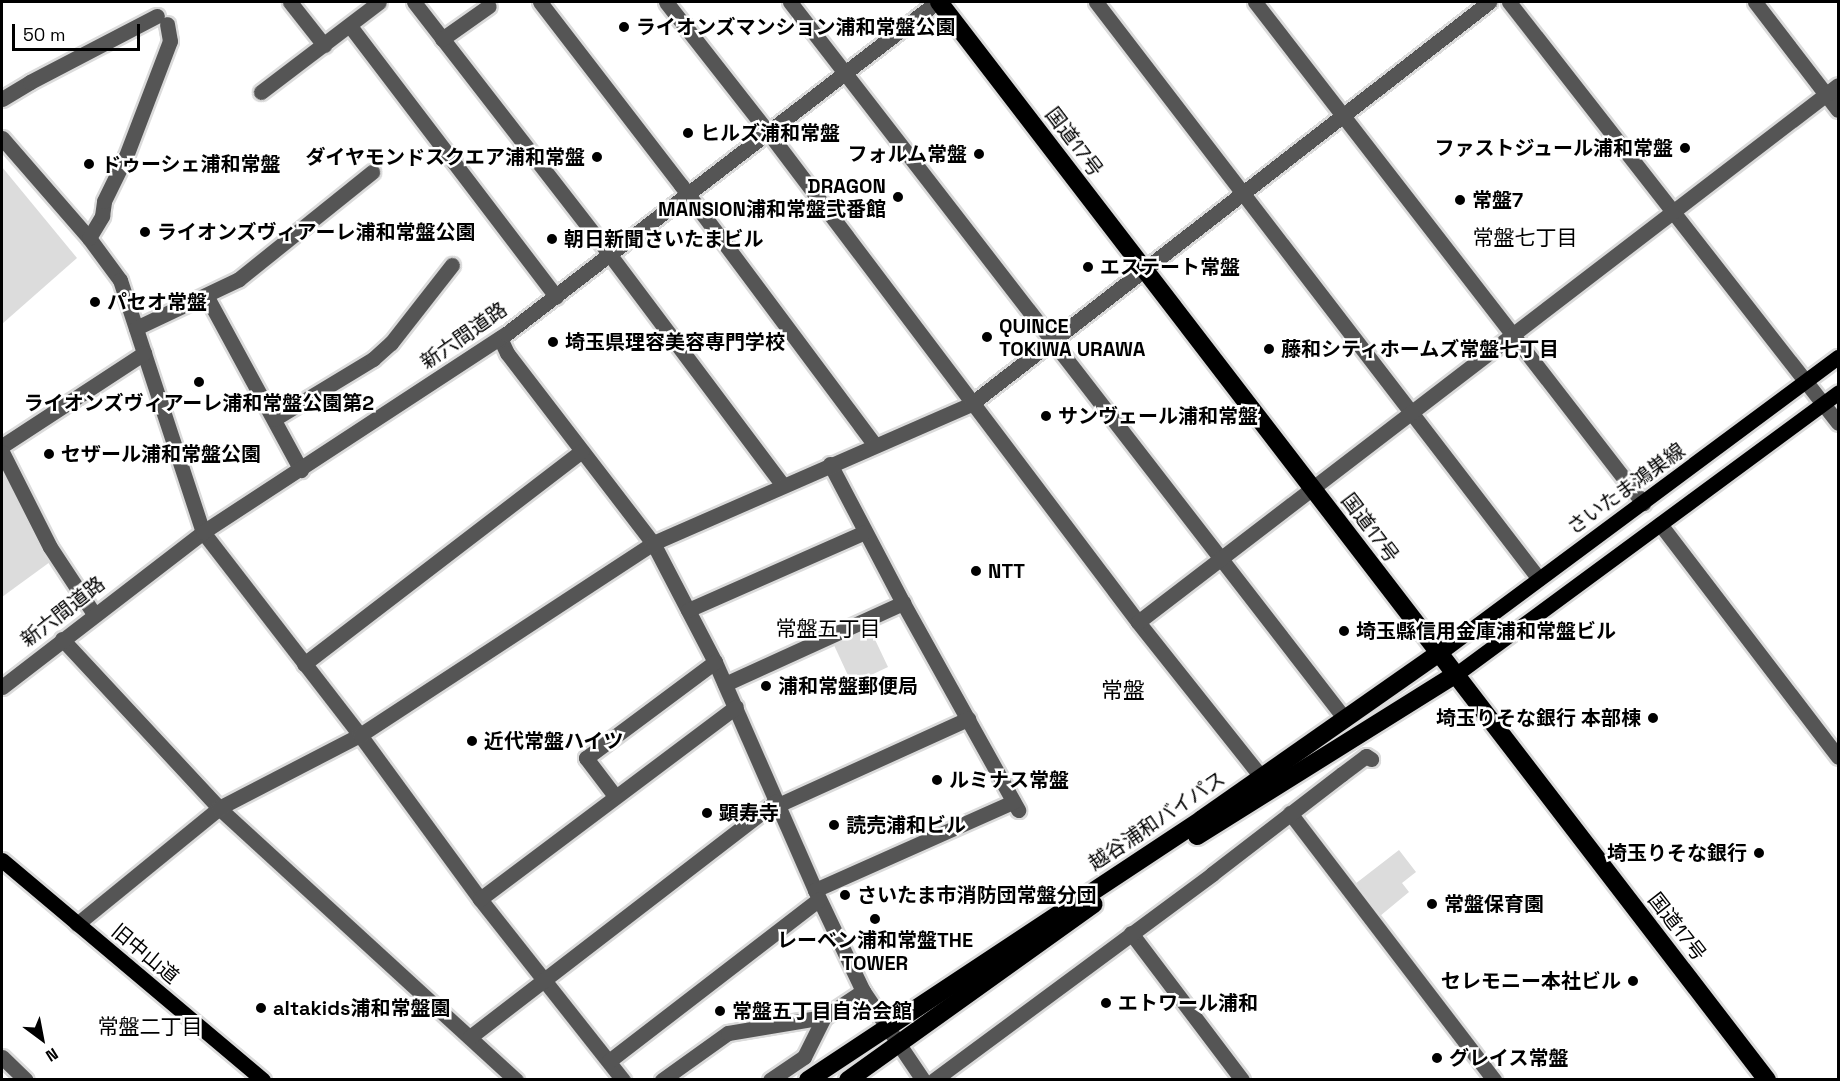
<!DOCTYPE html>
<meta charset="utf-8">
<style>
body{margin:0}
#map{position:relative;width:1840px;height:1081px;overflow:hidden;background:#fff;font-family:"Space Grotesk","Noto Sans JP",sans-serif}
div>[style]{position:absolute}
.green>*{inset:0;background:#dcdcdc}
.roads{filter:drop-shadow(2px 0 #dbdbdb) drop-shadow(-2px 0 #dbdbdb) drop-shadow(0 2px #dbdbdb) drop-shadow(0 -2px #dbdbdb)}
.minor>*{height:15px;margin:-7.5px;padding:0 7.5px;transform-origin:7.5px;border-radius:7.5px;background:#555}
.major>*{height:15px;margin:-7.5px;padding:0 7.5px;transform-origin:7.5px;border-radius:7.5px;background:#000}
.highway>*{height:18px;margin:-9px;padding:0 9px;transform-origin:9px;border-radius:9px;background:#000}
.dots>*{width:16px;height:16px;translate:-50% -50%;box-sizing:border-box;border:3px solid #fff;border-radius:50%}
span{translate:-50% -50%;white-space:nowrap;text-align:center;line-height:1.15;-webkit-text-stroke:5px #fff;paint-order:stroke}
.poi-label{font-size:20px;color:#000;font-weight:700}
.left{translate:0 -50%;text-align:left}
.right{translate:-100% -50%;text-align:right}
.street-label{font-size:20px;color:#000}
.neighbourhood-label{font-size:21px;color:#000}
.quarter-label{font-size:22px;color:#000}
.frame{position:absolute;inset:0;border:3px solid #000;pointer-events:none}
.north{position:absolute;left:12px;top:1009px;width:60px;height:60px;-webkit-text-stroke:4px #fff;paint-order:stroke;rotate:148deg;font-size:16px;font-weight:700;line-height:24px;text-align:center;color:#000}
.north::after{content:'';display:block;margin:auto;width:21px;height:27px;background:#000;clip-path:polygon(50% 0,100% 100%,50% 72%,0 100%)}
.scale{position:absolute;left:12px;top:24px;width:128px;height:27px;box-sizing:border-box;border:3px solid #000;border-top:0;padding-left:8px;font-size:18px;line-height:21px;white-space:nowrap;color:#000;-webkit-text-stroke:4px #fff;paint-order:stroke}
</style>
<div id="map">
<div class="green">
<div style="clip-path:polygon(2px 167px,77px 258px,2px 324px)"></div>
<div style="clip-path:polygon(2px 467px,50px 562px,2px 597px)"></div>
<div style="clip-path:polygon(869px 627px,888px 667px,852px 684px,833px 643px)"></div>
<div style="clip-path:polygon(1399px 850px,1416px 872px,1402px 883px,1409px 892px,1380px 916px,1355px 884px)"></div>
</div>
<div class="roads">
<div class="minor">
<div style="left:290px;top:2px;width:55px;rotate:51.7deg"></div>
<div style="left:414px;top:2px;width:320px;rotate:52.2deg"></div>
<div style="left:610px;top:255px;width:286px;rotate:53.1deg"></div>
<div style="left:540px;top:2px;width:231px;rotate:52.4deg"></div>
<div style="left:681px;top:185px;width:324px;rotate:53.3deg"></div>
<div style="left:666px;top:2px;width:165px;rotate:51.9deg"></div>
<div style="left:768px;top:132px;width:614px;rotate:52.94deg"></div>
<div style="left:1138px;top:622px;width:199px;rotate:51.5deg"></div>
<div style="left:790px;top:2px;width:907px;rotate:52.26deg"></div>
<div style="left:1096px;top:2px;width:727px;rotate:52.48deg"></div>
<div style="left:1255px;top:2px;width:634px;rotate:52.24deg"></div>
<div style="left:1509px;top:2px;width:534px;rotate:51.99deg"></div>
<div style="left:1755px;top:2px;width:136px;rotate:52.5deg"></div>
<div style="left:350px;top:26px;width:340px;rotate:52.7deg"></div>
<div style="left:442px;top:39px;width:57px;rotate:-35.1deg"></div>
<div style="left:261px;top:92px;width:148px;rotate:-37.3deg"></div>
<div style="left:2px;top:99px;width:33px;rotate:-31deg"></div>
<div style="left:30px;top:82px;width:143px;rotate:-27.5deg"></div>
<div style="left:2px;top:138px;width:133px;rotate:49deg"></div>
<div style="left:89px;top:238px;width:52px;rotate:53.6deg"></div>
<div style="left:120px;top:280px;width:265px;rotate:71.8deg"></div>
<div style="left:203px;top:532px;width:257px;rotate:52.3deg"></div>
<div style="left:360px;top:735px;width:203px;rotate:53.8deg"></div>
<div style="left:480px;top:899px;width:231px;rotate:51.7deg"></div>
<div style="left:89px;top:238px;width:26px;rotate:-59deg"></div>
<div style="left:102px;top:216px;width:15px;rotate:-82deg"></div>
<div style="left:104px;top:201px;width:50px;rotate:-63.9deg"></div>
<div style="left:126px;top:156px;width:123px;rotate:-69.1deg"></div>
<div style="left:170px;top:41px;width:17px;rotate:-100deg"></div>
<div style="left:207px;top:297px;width:197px;rotate:61.5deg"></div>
<div style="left:136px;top:328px;width:114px;rotate:-25.4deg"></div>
<div style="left:239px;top:279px;width:171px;rotate:-38.8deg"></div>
<div style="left:500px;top:338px;width:17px;rotate:65deg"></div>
<div style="left:507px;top:353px;width:240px;rotate:52.5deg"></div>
<div style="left:653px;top:543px;width:134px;rotate:62.5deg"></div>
<div style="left:715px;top:662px;width:249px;rotate:66.3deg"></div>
<div style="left:815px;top:890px;width:112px;rotate:64.6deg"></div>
<div style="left:863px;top:991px;width:107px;rotate:56deg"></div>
<div style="left:274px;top:419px;width:116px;rotate:-31.2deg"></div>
<div style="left:373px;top:359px;width:24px;rotate:-42deg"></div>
<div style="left:391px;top:343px;width:99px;rotate:-52deg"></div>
<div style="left:2px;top:446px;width:170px;rotate:-33.2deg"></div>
<div style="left:2px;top:452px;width:106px;rotate:63.2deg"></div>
<div style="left:50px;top:547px;width:80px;rotate:56.7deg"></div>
<div style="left:830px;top:464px;width:157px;rotate:62.3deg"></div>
<div style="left:903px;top:603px;width:237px;rotate:60.9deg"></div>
<div style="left:1660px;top:524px;width:293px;rotate:52.6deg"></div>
<div style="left:688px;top:610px;width:193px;rotate:-23.8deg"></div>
<div style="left:1138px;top:622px;width:882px;rotate:-37.49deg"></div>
<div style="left:62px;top:639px;width:231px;rotate:47.1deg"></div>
<div style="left:219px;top:808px;width:403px;rotate:42.5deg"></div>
<div style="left:304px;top:664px;width:350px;rotate:-37.5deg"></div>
<div style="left:725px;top:684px;width:196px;rotate:-24.5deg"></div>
<div style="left:2px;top:687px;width:254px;rotate:-37.6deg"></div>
<div style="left:203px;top:532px;width:362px;rotate:-33.2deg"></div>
<div style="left:506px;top:334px;width:544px;rotate:-37.61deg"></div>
<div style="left:615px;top:796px;width:48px;rotate:-127.3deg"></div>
<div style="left:586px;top:758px;width:161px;rotate:-36.7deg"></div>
<div style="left:778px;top:805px;width:209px;rotate:-24.4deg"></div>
<div style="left:1290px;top:813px;width:336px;rotate:52.6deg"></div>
<div style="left:815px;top:890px;width:217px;rotate:-24deg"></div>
<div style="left:480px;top:899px;width:320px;rotate:-36.9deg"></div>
<div style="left:77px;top:924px;width:183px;rotate:-39.2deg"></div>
<div style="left:219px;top:808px;width:159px;rotate:-27.4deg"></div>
<div style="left:360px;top:735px;width:350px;rotate:-33.2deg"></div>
<div style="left:653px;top:543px;width:347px;rotate:-23.6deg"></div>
<div style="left:971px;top:404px;width:656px;rotate:-37.81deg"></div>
<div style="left:1131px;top:933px;width:184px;rotate:52.9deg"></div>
<div style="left:470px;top:1037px;width:386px;rotate:-37.6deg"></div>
<div style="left:2px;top:1057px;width:33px;rotate:44deg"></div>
<div style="left:609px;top:1061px;width:265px;rotate:-37.6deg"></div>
<div style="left:662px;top:1080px;width:81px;rotate:-35.5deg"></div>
<div style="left:728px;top:1033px;width:97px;rotate:-9.5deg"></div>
<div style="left:824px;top:1017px;width:47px;rotate:-33.7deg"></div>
<div style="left:770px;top:1080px;width:41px;rotate:-34.1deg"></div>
<div style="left:804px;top:1057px;width:45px;rotate:-63.4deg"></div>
<div style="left:934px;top:1080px;width:346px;rotate:-36.5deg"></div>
<div style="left:1212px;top:874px;width:164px;rotate:-37.6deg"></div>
<div style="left:1342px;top:774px;width:30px;rotate:-37deg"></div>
<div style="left:1366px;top:756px;width:6px;rotate:31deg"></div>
</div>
<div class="major">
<div style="left:1438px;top:654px;width:498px;rotate:-36.6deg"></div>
<div style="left:1455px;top:675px;width:476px;rotate:-36.4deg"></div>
<div style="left:2px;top:860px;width:341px;rotate:40.1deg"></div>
</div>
<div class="highway">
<div style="left:939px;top:2px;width:1359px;rotate:52.47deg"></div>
<div style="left:1197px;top:836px;width:304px;rotate:-32deg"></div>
<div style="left:808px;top:1080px;width:473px;rotate:-33.5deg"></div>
<div style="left:1202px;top:819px;width:288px;rotate:-35deg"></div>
<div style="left:848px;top:1080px;width:302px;rotate:-35.6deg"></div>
</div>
</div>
<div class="dots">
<div style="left:624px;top:27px;background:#000"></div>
<div style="left:688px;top:133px;background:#000"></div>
<div style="left:1685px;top:148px;background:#000"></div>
<div style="left:979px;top:154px;background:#000"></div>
<div style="left:597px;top:157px;background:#000"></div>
<div style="left:89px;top:164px;background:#000"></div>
<div style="left:898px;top:197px;background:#000"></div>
<div style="left:1460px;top:200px;background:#000"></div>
<div style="left:145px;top:232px;background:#000"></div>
<div style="left:552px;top:239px;background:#000"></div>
<div style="left:1088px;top:267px;background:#000"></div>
<div style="left:95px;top:302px;background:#000"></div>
<div style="left:987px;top:337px;background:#000"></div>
<div style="left:553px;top:342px;background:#000"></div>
<div style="left:1269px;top:349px;background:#000"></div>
<div style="left:199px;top:382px;background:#000"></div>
<div style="left:1046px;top:416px;background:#000"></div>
<div style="left:49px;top:454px;background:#000"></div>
<div style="left:976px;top:571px;background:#000"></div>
<div style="left:1344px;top:631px;background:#000"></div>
<div style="left:766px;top:686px;background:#000"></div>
<div style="left:1653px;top:718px;background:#000"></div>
<div style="left:472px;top:741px;background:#000"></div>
<div style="left:937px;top:780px;background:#000"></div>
<div style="left:707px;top:813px;background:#000"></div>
<div style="left:834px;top:825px;background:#000"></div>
<div style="left:1759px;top:853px;background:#000"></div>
<div style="left:845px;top:895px;background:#000"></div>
<div style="left:1432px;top:904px;background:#000"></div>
<div style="left:875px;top:919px;background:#000"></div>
<div style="left:1633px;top:981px;background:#000"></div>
<div style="left:1106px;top:1003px;background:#000"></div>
<div style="left:261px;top:1008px;background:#000"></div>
<div style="left:720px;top:1011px;background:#000"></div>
<div style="left:1437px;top:1058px;background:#000"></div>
</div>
<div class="poi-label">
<span class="left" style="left:636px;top:27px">ライオンズマンション浦和常盤公園</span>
<span class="left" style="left:700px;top:133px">ヒルズ浦和常盤</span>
<span class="right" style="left:1673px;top:148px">ファストジュール浦和常盤</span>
<span class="right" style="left:967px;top:154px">フォルム常盤</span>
<span class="right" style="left:585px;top:157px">ダイヤモンドスクエア浦和常盤</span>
<span class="left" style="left:101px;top:164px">ドゥーシェ浦和常盤</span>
<span class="right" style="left:886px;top:198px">DRAGON<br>MANSION浦和常盤弐番館</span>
<span class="left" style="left:1472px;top:200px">常盤7</span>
<span class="left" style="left:157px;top:232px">ライオンズヴィアーレ浦和常盤公園</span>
<span class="left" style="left:564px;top:239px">朝日新聞さいたまビル</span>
<span class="left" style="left:1100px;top:267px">エステート常盤</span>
<span class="left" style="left:107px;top:302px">パセオ常盤</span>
<span class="left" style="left:999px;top:338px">QUINCE<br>TOKIWA URAWA</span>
<span class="left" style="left:565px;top:342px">埼玉県理容美容専門学校</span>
<span class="left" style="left:1281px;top:349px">藤和シティホームズ常盤七丁目</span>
<span style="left:199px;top:403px">ライオンズヴィアーレ浦和常盤公園第2</span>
<span class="left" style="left:1058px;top:416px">サンヴェール浦和常盤</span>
<span class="left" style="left:61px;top:454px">セザール浦和常盤公園</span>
<span class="left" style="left:988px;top:571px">NTT</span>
<span class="left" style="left:1356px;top:631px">埼玉縣信用金庫浦和常盤ビル</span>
<span class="left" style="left:778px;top:686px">浦和常盤郵便局</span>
<span class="right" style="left:1641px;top:718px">埼玉りそな銀行 本部棟</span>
<span class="left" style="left:484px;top:741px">近代常盤ハイツ</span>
<span class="left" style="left:949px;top:780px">ルミナス常盤</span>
<span class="left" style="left:719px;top:813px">顕寿寺</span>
<span class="left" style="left:846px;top:825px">読売浦和ビル</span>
<span class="right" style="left:1747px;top:853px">埼玉りそな銀行</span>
<span class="left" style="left:857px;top:895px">さいたま市消防団常盤分団</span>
<span class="left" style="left:1444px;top:904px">常盤保育園</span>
<span style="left:875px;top:952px">レーベン浦和常盤THE<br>TOWER</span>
<span class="right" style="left:1621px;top:981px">セレモニー本社ビル</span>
<span class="left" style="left:1118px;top:1003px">エトワール浦和</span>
<span class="left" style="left:273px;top:1008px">altakids浦和常盤園</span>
<span class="left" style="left:732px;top:1011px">常盤五丁目自治会館</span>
<span class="left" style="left:1449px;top:1058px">グレイス常盤</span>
</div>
<div class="street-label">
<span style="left:1074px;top:142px;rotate:53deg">国道17号</span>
<span style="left:464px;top:336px;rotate:-35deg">新六間道路</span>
<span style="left:1626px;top:489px;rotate:-36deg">さいたま鴻巣線</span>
<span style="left:1370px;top:528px;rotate:53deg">国道17号</span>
<span style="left:63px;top:612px;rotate:-38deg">新六間道路</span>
<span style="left:1157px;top:821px;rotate:-34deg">越谷浦和バイパス</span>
<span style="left:1677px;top:927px;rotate:52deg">国道17号</span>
<span style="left:145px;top:954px;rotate:40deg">旧中山道</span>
</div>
<div class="neighbourhood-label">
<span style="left:1525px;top:238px">常盤七丁目</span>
<span style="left:828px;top:629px">常盤五丁目</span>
<span style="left:150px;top:1027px">常盤二丁目</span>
</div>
<div class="quarter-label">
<span style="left:1123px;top:691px">常盤</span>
</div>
<div class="frame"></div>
<div class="north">N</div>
<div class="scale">50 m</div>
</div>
